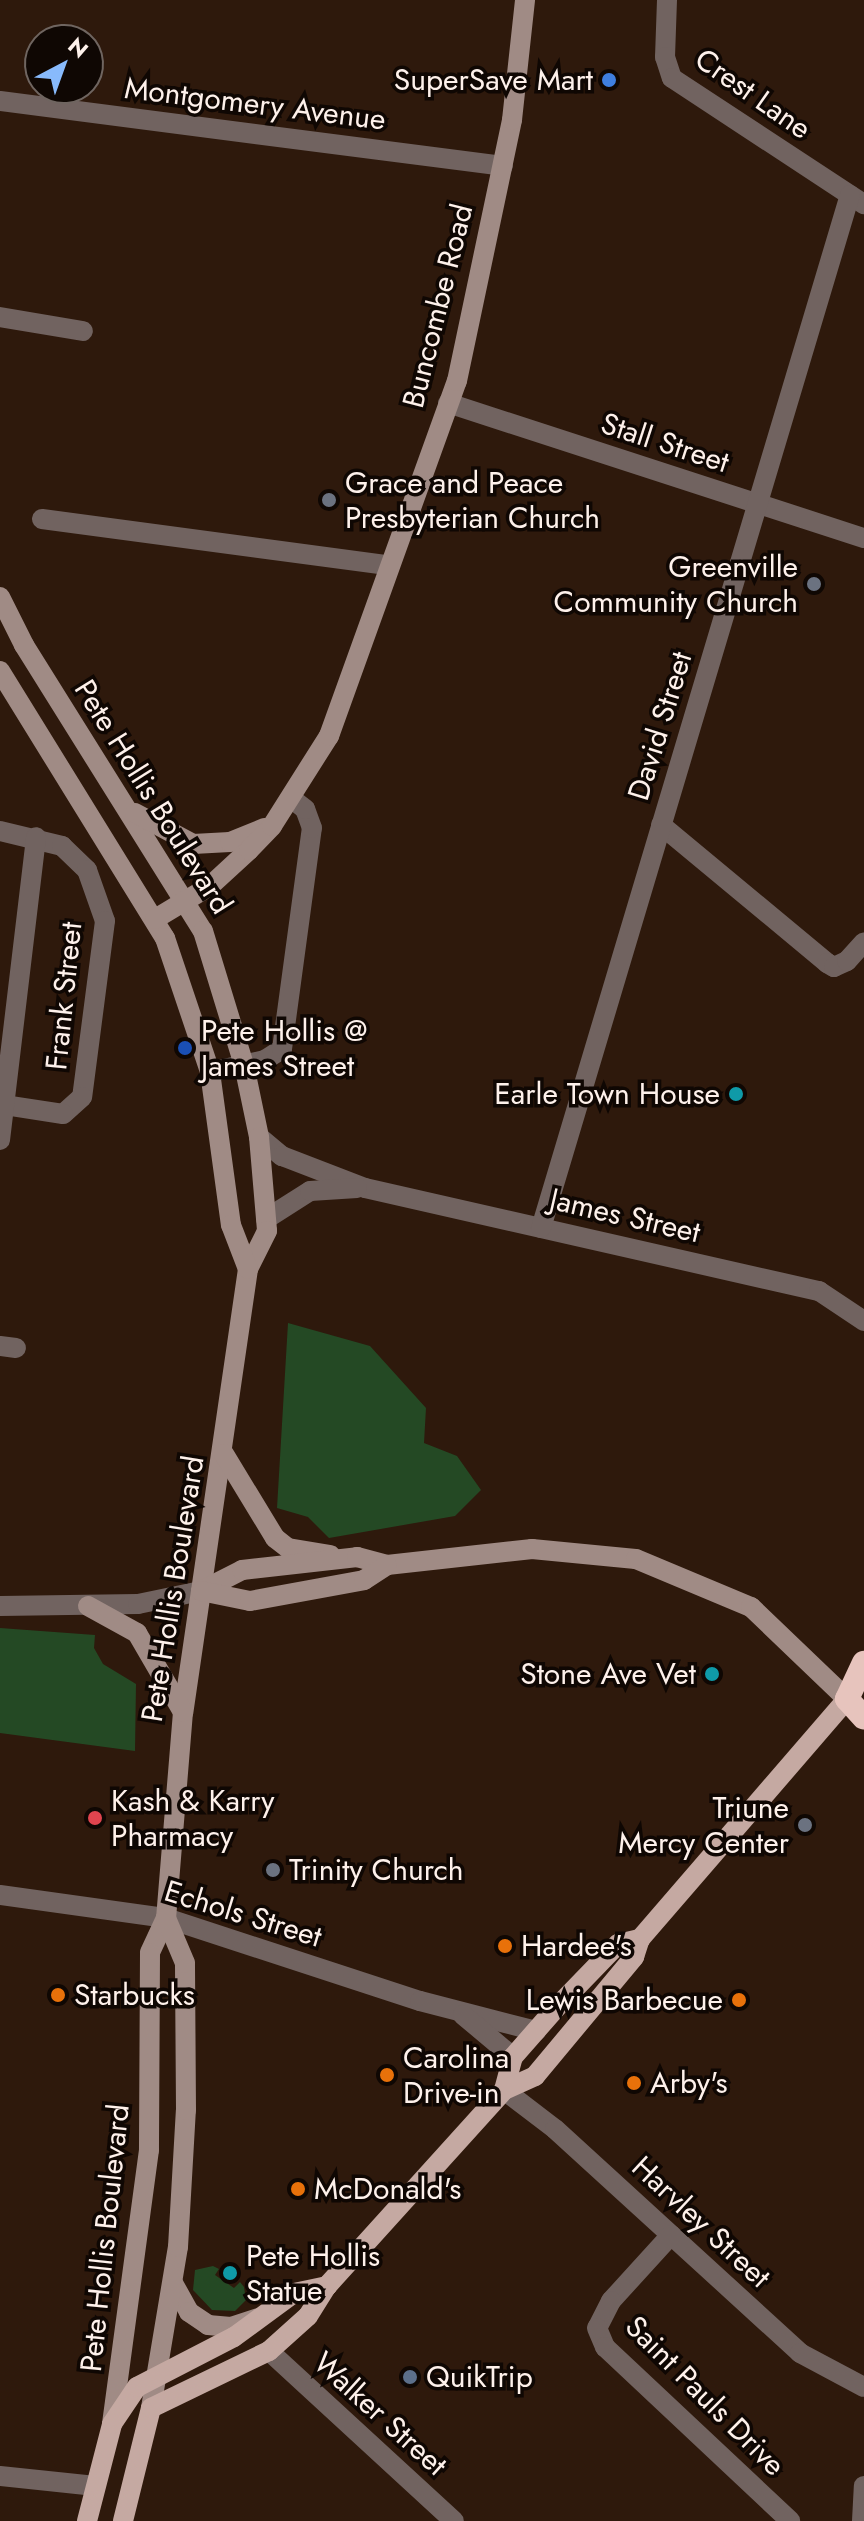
<!DOCTYPE html>
<style>
body{margin:0}
#map{position:relative;width:864px;height:2521px;overflow:hidden;background:#2e190c;font-family:Jost,sans-serif}
div>[style]{position:absolute}
.green>*{inset:0;background:#244924}
.street>*{height:20px;margin:-10px;padding:0 10px;transform-origin:10px;border-radius:10px;background:#716360}
.secondary>*{height:20px;margin:-10px;padding:0 10px;transform-origin:10px;border-radius:10px;background:#a08b85}
.primary>*{height:20px;margin:-10px;padding:0 10px;transform-origin:10px;border-radius:10px;background:#c5a9a2}
.highway>*{height:24px;margin:-12px;padding:0 12px;transform-origin:12px;border-radius:12px;background:#e7c4bd}
.dots>*{width:22px;height:22px;translate:-50% -50%;box-sizing:border-box;border:4px solid #0f0703;border-radius:50%}
span{translate:-50% -50%;white-space:nowrap;text-align:center;line-height:1.15;-webkit-text-stroke:7px #0f0703;paint-order:stroke}
.poi-label{font-size:30px;color:#fef1eb}
.right{translate:-100% -50%;text-align:right}
.left{translate:0 -50%;text-align:left}
.street-label{font-size:30px;color:#fef1eb}
.north{position:absolute;left:24px;top:24px;width:80px;height:80px;box-sizing:border-box;background:#0f0703;border:2px solid #6f6560;border-radius:50%;rotate:41deg;font-size:22px;font-weight:700;line-height:32px;text-align:center;color:#fef1eb}
.north::after{content:'';display:block;margin:auto;width:28px;height:36px;background:#88bafc;clip-path:polygon(50% 0,100% 100%,50% 72%,0 100%)}
</style>
<div id="map">
<div class="green">
<div style="clip-path:polygon(288px 1323px,370px 1346px,426px 1408px,424px 1443px,457px 1456px,481px 1490px,455px 1516px,329px 1538px,308px 1517px,277px 1508px)"></div>
<div style="clip-path:polygon(0 1628px,95px 1635px,94px 1648px,103px 1664px,136px 1684px,135px 1751px,0 1733px)"></div>
<div style="clip-path:polygon(213px 2266px,219px 2269px,215px 2275px,234px 2288px,240px 2282px,244px 2287px,246px 2300px,235px 2311px,212px 2310px,193px 2290px,195px 2270px)"></div>
</div>
<div class="street">
<div style="left:667px;top:0;width:57px;rotate:92deg"></div>
<div style="left:665px;top:57px;width:22px;rotate:72deg"></div>
<div style="left:672px;top:78px;width:230px;rotate:33.3deg"></div>
<div style="left:0;top:101px;width:507px;rotate:7.36deg"></div>
<div style="left:0;top:317px;width:84px;rotate:9.6deg"></div>
<div style="left:448px;top:403px;width:437px;rotate:18deg"></div>
<div style="left:42px;top:519px;width:350px;rotate:7.6deg"></div>
<div style="left:661px;top:825px;width:216px;rotate:39.7deg"></div>
<div style="left:827px;top:963px;width:8px;rotate:30deg"></div>
<div style="left:834px;top:967px;width:14px;rotate:-25deg"></div>
<div style="left:847px;top:961px;width:25px;rotate:-48deg"></div>
<div style="left:0;top:831px;width:64px;rotate:13.6deg"></div>
<div style="left:62px;top:846px;width:35px;rotate:44deg"></div>
<div style="left:87px;top:870px;width:54px;rotate:70.6deg"></div>
<div style="left:105px;top:921px;width:177px;rotate:97.4deg"></div>
<div style="left:82px;top:1097px;width:25px;rotate:138deg"></div>
<div style="left:63px;top:1114px;width:60px;rotate:-171.3deg"></div>
<div style="left:210px;top:1072px;width:56px;rotate:-12.3deg"></div>
<div style="left:265px;top:1060px;width:20px;rotate:-33deg"></div>
<div style="left:282px;top:1049px;width:223px;rotate:-82.3deg"></div>
<div style="left:312px;top:828px;width:20px;rotate:-110deg"></div>
<div style="left:305px;top:809px;width:18px;rotate:-142deg"></div>
<div style="left:259px;top:1137px;width:30px;rotate:40deg"></div>
<div style="left:282px;top:1156px;width:89px;rotate:21.1deg"></div>
<div style="left:365px;top:1188px;width:466px;rotate:12.8deg"></div>
<div style="left:819px;top:1291px;width:54px;rotate:33.7deg"></div>
<div style="left:0;top:1140px;width:305px;rotate:-83.2deg"></div>
<div style="left:266px;top:1219px;width:52px;rotate:-32.5deg"></div>
<div style="left:310px;top:1191px;width:47px;rotate:-3.7deg"></div>
<div style="left:541px;top:1228px;width:1078px;rotate:-73.35deg"></div>
<div style="left:0;top:1346px;width:16px;rotate:7deg"></div>
<div style="left:0;top:1606px;width:138px;rotate:-0.8deg"></div>
<div style="left:138px;top:1604px;width:64px;rotate:-11.7deg"></div>
<div style="left:0;top:1895px;width:168px;rotate:7.9deg"></div>
<div style="left:166px;top:1918px;width:267px;rotate:18.1deg"></div>
<div style="left:420px;top:2001px;width:120px;rotate:14.5deg"></div>
<div style="left:463px;top:2015px;width:65px;rotate:40deg"></div>
<div style="left:504px;top:2090px;width:64px;rotate:37.4deg"></div>
<div style="left:555px;top:2129px;width:332px;rotate:42.4deg"></div>
<div style="left:800px;top:2353px;width:72px;rotate:28deg"></div>
<div style="left:671px;top:2235px;width:89px;rotate:132.3deg"></div>
<div style="left:611px;top:2301px;width:30px;rotate:117deg"></div>
<div style="left:597px;top:2328px;width:21px;rotate:67deg"></div>
<div style="left:605px;top:2347px;width:254px;rotate:43.2deg"></div>
<div style="left:269px;top:2351px;width:251px;rotate:42.6deg"></div>
<div style="left:0;top:2476px;width:96px;rotate:6deg"></div>
<div style="left:862px;top:2521px;width:35px;rotate:-87deg"></div>
</div>
<div class="secondary">
<div style="left:0;top:597px;width:54px;rotate:63.4deg"></div>
<div style="left:24px;top:645px;width:337px;rotate:58deg"></div>
<div style="left:203px;top:931px;width:140px;rotate:73deg"></div>
<div style="left:244px;top:1065px;width:74px;rotate:78.2deg"></div>
<div style="left:259px;top:1137px;width:94px;rotate:85.1deg"></div>
<div style="left:267px;top:1231px;width:42px;rotate:116.6deg"></div>
<div style="left:248px;top:1269px;width:448px;rotate:98.3deg"></div>
<div style="left:183px;top:1712px;width:207px;rotate:94.7deg"></div>
<div style="left:166px;top:1918px;width:38px;rotate:115deg"></div>
<div style="left:150px;top:1953px;width:197px;rotate:90.3deg"></div>
<div style="left:149px;top:2150px;width:276px;rotate:97.7deg"></div>
<div style="left:0;top:671px;width:314px;rotate:58.3deg"></div>
<div style="left:165px;top:938px;width:141px;rotate:71.4deg"></div>
<div style="left:210px;top:1072px;width:154px;rotate:82.2deg"></div>
<div style="left:231px;top:1225px;width:47px;rotate:68.9deg"></div>
<div style="left:135px;top:813px;width:66px;rotate:28.1deg"></div>
<div style="left:193px;top:844px;width:37px;rotate:-3deg"></div>
<div style="left:230px;top:842px;width:37px;rotate:-22deg"></div>
<div style="left:155px;top:919px;width:64px;rotate:-31deg"></div>
<div style="left:210px;top:886px;width:53px;rotate:-42.7deg"></div>
<div style="left:249px;top:850px;width:33px;rotate:-46deg"></div>
<div style="left:272px;top:826px;width:107px;rotate:-57.7deg"></div>
<div style="left:329px;top:736px;width:377px;rotate:-70.2deg"></div>
<div style="left:457px;top:381px;width:267px;rotate:-78.1deg"></div>
<div style="left:512px;top:120px;width:121px;rotate:-83.8deg"></div>
<div style="left:224px;top:1454px;width:98px;rotate:58.7deg"></div>
<div style="left:275px;top:1538px;width:16px;rotate:38deg"></div>
<div style="left:288px;top:1548px;width:43px;rotate:9.5deg"></div>
<div style="left:201px;top:1591px;width:46px;rotate:-27.1deg"></div>
<div style="left:242px;top:1570px;width:116px;rotate:-6.4deg"></div>
<div style="left:357px;top:1557px;width:31px;rotate:15deg"></div>
<div style="left:387px;top:1565px;width:146px;rotate:-6.3deg"></div>
<div style="left:532px;top:1549px;width:104px;rotate:5.5deg"></div>
<div style="left:636px;top:1559px;width:125px;rotate:22.7deg"></div>
<div style="left:751px;top:1607px;width:133px;rotate:43.8deg"></div>
<div style="left:201px;top:1591px;width:50px;rotate:11.5deg"></div>
<div style="left:250px;top:1601px;width:116px;rotate:-10.4deg"></div>
<div style="left:364px;top:1580px;width:27px;rotate:-33deg"></div>
<div style="left:88px;top:1606px;width:56px;rotate:28.9deg"></div>
<div style="left:137px;top:1633px;width:91px;rotate:59.8deg"></div>
<div style="left:173px;top:2283px;width:33px;rotate:61deg"></div>
<div style="left:189px;top:2312px;width:23px;rotate:34deg"></div>
<div style="left:208px;top:2325px;width:23px;rotate:5deg"></div>
<div style="left:231px;top:2327px;width:28px;rotate:-18deg"></div>
<div style="left:151px;top:2408px;width:163px;rotate:-80.5deg"></div>
<div style="left:178px;top:2247px;width:137px;rotate:-86.7deg"></div>
<div style="left:186px;top:2110px;width:147px;rotate:-90.4deg"></div>
<div style="left:185px;top:1963px;width:49px;rotate:-112.9deg"></div>
</div>
<div class="primary">
<div style="left:504px;top:2090px;width:34px;rotate:-75deg"></div>
<div style="left:513px;top:2057px;width:64px;rotate:-48.8deg"></div>
<div style="left:555px;top:2009px;width:91px;rotate:-45.9deg"></div>
<div style="left:618px;top:1944px;width:23px;rotate:-13deg"></div>
<div style="left:87px;top:2521px;width:100px;rotate:-75.5deg"></div>
<div style="left:112px;top:2424px;width:45px;rotate:-56deg"></div>
<div style="left:137px;top:2387px;width:109px;rotate:-27.3deg"></div>
<div style="left:234px;top:2337px;width:74px;rotate:-36.3deg"></div>
<div style="left:294px;top:2293px;width:34px;rotate:-12deg"></div>
<div style="left:123px;top:2521px;width:116px;rotate:-76.1deg"></div>
<div style="left:151px;top:2408px;width:131px;rotate:-25.8deg"></div>
<div style="left:269px;top:2351px;width:52px;rotate:-41.9deg"></div>
<div style="left:308px;top:2316px;width:36px;rotate:-58deg"></div>
<div style="left:327px;top:2286px;width:264px;rotate:-47.9deg"></div>
<div style="left:504px;top:2090px;width:34px;rotate:-24deg"></div>
<div style="left:535px;top:2076px;width:155px;rotate:-50.2deg"></div>
<div style="left:634px;top:1957px;width:19px;rotate:-72deg"></div>
<div style="left:640px;top:1939px;width:317px;rotate:-49.2deg"></div>
</div>
<div class="highway">
<div style="left:847px;top:1699px;width:40px;rotate:-65deg"></div>
<div style="left:847px;top:1699px;width:25px;rotate:48deg"></div>
</div>
<div class="dots">
<div style="left:609px;top:80px;background:#3f7fe0"></div>
<div style="left:329px;top:500px;background:#6b7280"></div>
<div style="left:814px;top:584px;background:#6b7280"></div>
<div style="left:185px;top:1048px;background:#1a4fb4"></div>
<div style="left:736px;top:1094px;background:#0f9aa8"></div>
<div style="left:712px;top:1674px;background:#0f9aa8"></div>
<div style="left:95px;top:1818px;background:#e0444e"></div>
<div style="left:805px;top:1825px;background:#6b7280"></div>
<div style="left:273px;top:1870px;background:#6b7280"></div>
<div style="left:505px;top:1946px;background:#e8710a"></div>
<div style="left:58px;top:1995px;background:#e8710a"></div>
<div style="left:739px;top:2000px;background:#e8710a"></div>
<div style="left:387px;top:2075px;background:#e8710a"></div>
<div style="left:634px;top:2083px;background:#e8710a"></div>
<div style="left:298px;top:2189px;background:#e8710a"></div>
<div style="left:230px;top:2273px;background:#0f9aa8"></div>
<div style="left:410px;top:2377px;background:#5c6f8a"></div>
</div>
<div class="poi-label">
<span class="right" style="left:593px;top:80px">SuperSave Mart</span>
<span class="left" style="left:345px;top:500px">Grace and Peace<br>Presbyterian Church</span>
<span class="right" style="left:798px;top:584px">Greenville<br>Community Church</span>
<span class="left" style="left:201px;top:1048px">Pete Hollis @<br>James Street</span>
<span class="right" style="left:720px;top:1094px">Earle Town House</span>
<span class="right" style="left:696px;top:1674px">Stone Ave Vet</span>
<span class="left" style="left:111px;top:1818px">Kash &amp; Karry<br>Pharmacy</span>
<span class="right" style="left:789px;top:1825px">Triune<br>Mercy Center</span>
<span class="left" style="left:289px;top:1870px">Trinity Church</span>
<span class="left" style="left:521px;top:1946px">Hardee's</span>
<span class="left" style="left:74px;top:1995px">Starbucks</span>
<span class="right" style="left:723px;top:2000px">Lewis Barbecue</span>
<span class="left" style="left:403px;top:2075px">Carolina<br>Drive-in</span>
<span class="left" style="left:650px;top:2083px">Arby's</span>
<span class="left" style="left:314px;top:2189px">McDonald's</span>
<span class="left" style="left:246px;top:2273px">Pete Hollis<br>Statue</span>
<span class="left" style="left:426px;top:2377px">QuikTrip</span>
</div>
<div class="street-label">
<span style="left:753px;top:94px;rotate:35deg">Crest Lane</span>
<span style="left:255px;top:104px;rotate:7deg">Montgomery Avenue</span>
<span style="left:438px;top:306px;rotate:-76deg">Buncombe Road</span>
<span style="left:665px;top:443px;rotate:18deg">Stall Street</span>
<span style="left:660px;top:726px;rotate:-73deg">David Street</span>
<span style="left:153px;top:797px;rotate:58deg">Pete Hollis Boulevard</span>
<span style="left:64px;top:996px;rotate:-84deg">Frank Street</span>
<span style="left:625px;top:1216px;rotate:13deg">James Street</span>
<span style="left:173px;top:1589px;rotate:-81deg">Pete Hollis Boulevard</span>
<span style="left:243px;top:1914px;rotate:17deg">Echols Street</span>
<span style="left:701px;top:2222px;rotate:43deg">Harvley Street</span>
<span style="left:105px;top:2238px;rotate:-84deg">Pete Hollis Boulevard</span>
<span style="left:705px;top:2396px;rotate:45deg">Saint Pauls Drive</span>
<span style="left:380px;top:2414px;rotate:42deg">Walker Street</span>
</div>
<div class="north">N</div>
</div>
